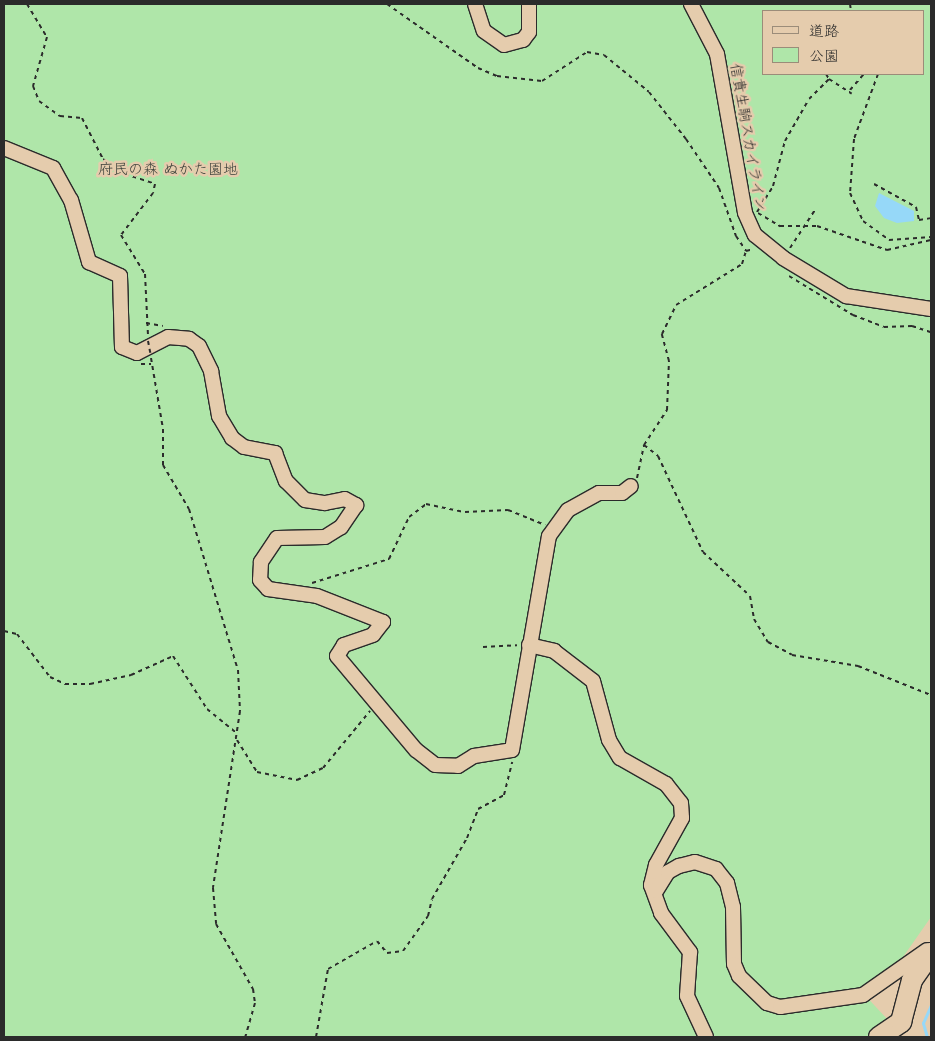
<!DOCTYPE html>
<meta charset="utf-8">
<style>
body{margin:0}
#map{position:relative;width:935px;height:1041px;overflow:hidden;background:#e5ccad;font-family:Mali,"Klee One",sans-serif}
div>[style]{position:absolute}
.green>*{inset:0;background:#afe6a9}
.water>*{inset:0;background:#96d8f8}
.stream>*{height:3px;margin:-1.5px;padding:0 1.5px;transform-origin:1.5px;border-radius:1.5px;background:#96d8f8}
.path>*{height:2px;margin-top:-1px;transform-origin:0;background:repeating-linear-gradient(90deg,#2b2b2b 0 4px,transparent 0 8px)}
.roads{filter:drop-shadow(1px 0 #2b2b2b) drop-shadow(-1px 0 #2b2b2b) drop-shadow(0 1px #2b2b2b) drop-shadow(0 -1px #2b2b2b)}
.minor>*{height:14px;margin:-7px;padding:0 7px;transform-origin:7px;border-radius:7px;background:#e5ccad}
.highway>*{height:20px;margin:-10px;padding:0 10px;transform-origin:10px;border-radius:10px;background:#e5ccad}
.path-bridge>*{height:2px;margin-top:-1px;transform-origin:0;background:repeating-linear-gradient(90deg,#2b2b2b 0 4px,transparent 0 8px)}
span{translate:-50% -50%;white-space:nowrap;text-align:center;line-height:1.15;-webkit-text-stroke:5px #e5ccad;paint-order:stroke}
.street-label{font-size:15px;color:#2b2b2b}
.park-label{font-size:15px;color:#383e38}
.frame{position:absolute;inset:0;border:5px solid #2b2b2b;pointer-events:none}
.legend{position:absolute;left:762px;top:10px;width:162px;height:65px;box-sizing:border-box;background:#e5ccad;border:1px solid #9b8c79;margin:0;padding:6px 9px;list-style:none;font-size:15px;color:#2b2b2b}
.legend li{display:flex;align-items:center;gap:10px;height:25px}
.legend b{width:25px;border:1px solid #9b8c79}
</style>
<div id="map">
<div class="green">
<div style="clip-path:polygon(evenodd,4px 4px,931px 4px,931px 917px,903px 957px,861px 991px,889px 1021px,869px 1037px,4px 1037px,4px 4px,764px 11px,924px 11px,924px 74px,764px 74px,764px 11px)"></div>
</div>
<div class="water">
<div style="clip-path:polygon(879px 193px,914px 211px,914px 221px,897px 223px,884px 218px,875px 206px)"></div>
</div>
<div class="stream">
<div style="left:927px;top:1037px;width:15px;rotate:-106deg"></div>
<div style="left:923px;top:1023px;width:20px;rotate:-66deg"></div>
</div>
<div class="path">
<div style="left:27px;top:4px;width:39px;rotate:59deg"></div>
<div style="left:47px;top:37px;width:51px;rotate:105.9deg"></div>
<div style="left:33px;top:86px;width:16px;rotate:68deg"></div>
<div style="left:39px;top:101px;width:26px;rotate:36deg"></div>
<div style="left:60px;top:116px;width:22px;rotate:5deg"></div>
<div style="left:82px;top:118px;width:46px;rotate:62.9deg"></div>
<div style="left:103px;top:159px;width:27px;rotate:34deg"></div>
<div style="left:125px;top:174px;width:32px;rotate:18deg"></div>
<div style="left:155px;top:184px;width:9px;rotate:103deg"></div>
<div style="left:153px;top:193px;width:53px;rotate:127.3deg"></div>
<div style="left:121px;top:235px;width:46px;rotate:58.4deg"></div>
<div style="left:145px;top:274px;width:62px;rotate:87.2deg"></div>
<div style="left:387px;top:4px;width:111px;rotate:35.1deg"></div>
<div style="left:478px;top:68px;width:21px;rotate:23deg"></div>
<div style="left:497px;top:76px;width:45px;rotate:6.3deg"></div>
<div style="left:542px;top:81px;width:54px;rotate:-32.8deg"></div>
<div style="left:587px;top:52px;width:17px;rotate:10deg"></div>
<div style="left:604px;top:55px;width:58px;rotate:39.4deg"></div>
<div style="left:649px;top:92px;width:60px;rotate:51.8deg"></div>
<div style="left:686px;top:139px;width:59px;rotate:56deg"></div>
<div style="left:719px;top:188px;width:51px;rotate:70.5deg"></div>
<div style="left:736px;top:236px;width:18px;rotate:56deg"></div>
<div style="left:746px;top:251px;width:8px;rotate:-14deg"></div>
<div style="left:850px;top:4px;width:7px;rotate:82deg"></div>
<div style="left:826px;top:74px;width:6px;rotate:59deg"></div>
<div style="left:878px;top:74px;width:69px;rotate:110.3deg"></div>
<div style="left:854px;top:139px;width:54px;rotate:94.2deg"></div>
<div style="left:850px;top:193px;width:31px;rotate:65deg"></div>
<div style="left:863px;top:221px;width:32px;rotate:36deg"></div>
<div style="left:889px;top:240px;width:42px;rotate:-4.1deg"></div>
<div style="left:850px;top:90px;width:21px;rotate:-49deg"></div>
<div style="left:874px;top:184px;width:48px;rotate:28.7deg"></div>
<div style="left:916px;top:207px;width:13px;rotate:77deg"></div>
<div style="left:919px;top:220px;width:12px;rotate:-9deg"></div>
<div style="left:757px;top:212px;width:31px;rotate:-58deg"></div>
<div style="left:773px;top:186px;width:47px;rotate:-75.1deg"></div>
<div style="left:785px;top:141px;width:48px;rotate:-60.3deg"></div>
<div style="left:809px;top:99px;width:28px;rotate:-45deg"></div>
<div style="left:829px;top:79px;width:27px;rotate:33deg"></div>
<div style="left:758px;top:213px;width:26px;rotate:31deg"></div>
<div style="left:780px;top:226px;width:37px"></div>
<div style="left:817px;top:226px;width:74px;rotate:18.9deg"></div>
<div style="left:887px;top:250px;width:45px;rotate:-12.8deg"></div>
<div style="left:790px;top:248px;width:45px;rotate:-56.7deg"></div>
<div style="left:789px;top:276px;width:75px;rotate:31.4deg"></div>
<div style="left:853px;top:315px;width:33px;rotate:21deg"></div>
<div style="left:884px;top:327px;width:28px;rotate:-2deg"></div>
<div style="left:912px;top:326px;width:20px;rotate:18deg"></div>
<div style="left:146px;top:323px;width:17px;rotate:10deg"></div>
<div style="left:151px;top:358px;width:72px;rotate:80.4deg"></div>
<div style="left:163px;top:429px;width:36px;rotate:90deg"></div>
<div style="left:163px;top:465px;width:51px;rotate:59.4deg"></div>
<div style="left:189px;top:509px;width:168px;rotate:73.1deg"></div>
<div style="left:238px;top:670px;width:41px;rotate:87.2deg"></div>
<div style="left:240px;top:711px;width:179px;rotate:98.7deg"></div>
<div style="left:213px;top:888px;width:36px;rotate:85deg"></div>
<div style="left:216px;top:924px;width:75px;rotate:60.4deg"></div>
<div style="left:253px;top:989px;width:14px;rotate:82deg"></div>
<div style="left:255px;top:1003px;width:35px;rotate:106deg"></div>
<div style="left:141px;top:364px;width:10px"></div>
<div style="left:644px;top:445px;width:18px;rotate:38deg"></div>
<div style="left:658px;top:456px;width:106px;rotate:64.9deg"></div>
<div style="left:703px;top:552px;width:64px;rotate:43.1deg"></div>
<div style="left:750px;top:596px;width:23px;rotate:80deg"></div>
<div style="left:754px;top:619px;width:27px;rotate:59deg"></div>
<div style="left:768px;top:642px;width:27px;rotate:28deg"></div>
<div style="left:792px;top:655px;width:67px;rotate:9.5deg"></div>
<div style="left:858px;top:666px;width:79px;rotate:21.7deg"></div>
<div style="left:637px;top:478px;width:34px;rotate:-78deg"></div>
<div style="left:644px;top:445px;width:42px;rotate:-56.7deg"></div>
<div style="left:667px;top:410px;width:49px;rotate:-87.7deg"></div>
<div style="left:669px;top:361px;width:28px;rotate:-105deg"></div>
<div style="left:662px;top:334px;width:32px;rotate:-64deg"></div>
<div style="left:676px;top:305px;width:78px;rotate:-31.8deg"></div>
<div style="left:742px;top:264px;width:14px;rotate:-73deg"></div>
<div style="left:312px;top:583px;width:81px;rotate:-17.3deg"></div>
<div style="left:389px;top:559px;width:47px;rotate:-64.5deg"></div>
<div style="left:409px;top:517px;width:21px;rotate:-37deg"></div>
<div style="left:426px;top:504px;width:40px;rotate:12deg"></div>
<div style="left:465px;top:512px;width:43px;rotate:-2.7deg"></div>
<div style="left:508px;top:510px;width:40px;rotate:22deg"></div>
<div style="left:4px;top:631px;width:13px;rotate:13deg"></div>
<div style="left:17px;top:634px;width:54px;rotate:52.5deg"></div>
<div style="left:50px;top:677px;width:17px;rotate:25deg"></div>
<div style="left:65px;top:684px;width:25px"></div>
<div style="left:90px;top:684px;width:42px;rotate:-12.4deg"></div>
<div style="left:131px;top:675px;width:46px;rotate:-24.3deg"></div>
<div style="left:173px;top:656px;width:63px;rotate:57.3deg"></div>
<div style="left:207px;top:709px;width:38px;rotate:39deg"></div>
<div style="left:483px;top:647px;width:34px;rotate:-3deg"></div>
<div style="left:237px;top:740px;width:38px;rotate:58deg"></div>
<div style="left:257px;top:772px;width:41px;rotate:11.3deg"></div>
<div style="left:297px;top:780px;width:29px;rotate:-25deg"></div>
<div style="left:323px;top:768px;width:74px;rotate:-50.5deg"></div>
<div style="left:316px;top:1037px;width:69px;rotate:-80deg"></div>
<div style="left:328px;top:969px;width:56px;rotate:-29.7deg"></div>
<div style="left:377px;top:941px;width:16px;rotate:50deg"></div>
<div style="left:387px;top:953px;width:16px;rotate:-7deg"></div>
<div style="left:403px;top:951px;width:43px;rotate:-54.5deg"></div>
<div style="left:428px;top:916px;width:17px;rotate:-77deg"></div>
<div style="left:432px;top:899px;width:70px;rotate:-60.2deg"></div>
<div style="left:467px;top:838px;width:31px;rotate:-69deg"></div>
<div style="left:478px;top:809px;width:30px;rotate:-28deg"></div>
<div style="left:504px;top:795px;width:34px;rotate:-76deg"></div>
</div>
<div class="roads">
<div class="minor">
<div style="left:475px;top:4px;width:28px;rotate:72deg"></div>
<div style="left:484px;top:31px;width:24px;rotate:35deg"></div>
<div style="left:504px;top:45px;width:20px;rotate:-15deg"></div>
<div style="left:523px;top:40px;width:10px;rotate:-53deg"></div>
<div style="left:529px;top:32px;width:28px;rotate:-90deg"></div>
<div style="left:691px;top:4px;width:56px;rotate:62.5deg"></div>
<div style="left:717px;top:54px;width:161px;rotate:80deg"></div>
<div style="left:745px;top:213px;width:24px;rotate:66deg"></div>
<div style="left:755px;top:235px;width:36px;rotate:39deg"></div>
<div style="left:783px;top:258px;width:74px;rotate:31.1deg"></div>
<div style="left:846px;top:296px;width:86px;rotate:8.7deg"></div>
<div style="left:4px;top:148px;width:53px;rotate:22.2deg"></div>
<div style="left:53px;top:168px;width:37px;rotate:61deg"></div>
<div style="left:71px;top:200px;width:65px;rotate:73.8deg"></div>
<div style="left:89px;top:262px;width:34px;rotate:24deg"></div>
<div style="left:120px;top:276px;width:71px;rotate:88.4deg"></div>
<div style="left:122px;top:347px;width:16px;rotate:22deg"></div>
<div style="left:137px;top:353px;width:35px;rotate:-27deg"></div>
<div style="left:168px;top:337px;width:21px;rotate:5deg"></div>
<div style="left:189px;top:339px;width:12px;rotate:35deg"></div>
<div style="left:199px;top:346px;width:28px;rotate:64deg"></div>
<div style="left:211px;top:371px;width:46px;rotate:79.9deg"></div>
<div style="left:219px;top:416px;width:26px;rotate:59deg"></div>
<div style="left:232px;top:438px;width:15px;rotate:37deg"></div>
<div style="left:244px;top:447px;width:32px;rotate:11deg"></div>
<div style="left:275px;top:453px;width:30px;rotate:69deg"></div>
<div style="left:286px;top:481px;width:27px;rotate:45deg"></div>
<div style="left:305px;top:500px;width:20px;rotate:9deg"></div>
<div style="left:325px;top:503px;width:20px;rotate:-11deg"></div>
<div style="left:345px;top:499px;width:13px;rotate:29deg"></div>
<div style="left:356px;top:505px;width:27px;rotate:124deg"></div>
<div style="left:341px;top:527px;width:19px;rotate:148deg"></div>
<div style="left:325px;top:537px;width:48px;rotate:178.8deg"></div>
<div style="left:277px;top:538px;width:29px;rotate:124deg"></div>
<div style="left:261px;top:562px;width:18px;rotate:93deg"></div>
<div style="left:260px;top:580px;width:12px;rotate:48deg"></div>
<div style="left:268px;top:589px;width:49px;rotate:8.1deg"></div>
<div style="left:317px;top:596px;width:71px;rotate:21.5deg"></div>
<div style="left:383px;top:622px;width:16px;rotate:128deg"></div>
<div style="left:373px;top:635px;width:31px;rotate:161deg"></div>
<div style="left:344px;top:645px;width:13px;rotate:122deg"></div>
<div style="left:337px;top:656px;width:123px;rotate:50deg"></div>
<div style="left:416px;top:750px;width:24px;rotate:38deg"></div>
<div style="left:435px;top:765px;width:23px;rotate:2deg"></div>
<div style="left:458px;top:766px;width:19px;rotate:-32deg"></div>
<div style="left:474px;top:756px;width:38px;rotate:-9deg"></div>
<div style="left:512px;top:750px;width:217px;rotate:-80.2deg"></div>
<div style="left:549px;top:536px;width:32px;rotate:-54deg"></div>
<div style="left:568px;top:510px;width:35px;rotate:-29deg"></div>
<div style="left:599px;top:493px;width:23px"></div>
<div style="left:622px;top:493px;width:11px;rotate:-38deg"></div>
<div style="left:529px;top:645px;width:26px;rotate:13deg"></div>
<div style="left:554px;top:651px;width:49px;rotate:37.6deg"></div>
<div style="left:593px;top:681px;width:61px;rotate:74.8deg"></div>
<div style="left:609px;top:740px;width:21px;rotate:59deg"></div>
<div style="left:620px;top:758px;width:53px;rotate:29.5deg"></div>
<div style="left:666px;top:784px;width:24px;rotate:52deg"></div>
<div style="left:681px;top:803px;width:15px;rotate:86deg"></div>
<div style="left:682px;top:818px;width:54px;rotate:119deg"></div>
<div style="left:656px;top:865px;width:21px;rotate:104deg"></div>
<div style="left:651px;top:885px;width:30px;rotate:70deg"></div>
<div style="left:661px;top:913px;width:49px;rotate:53.4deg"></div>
<div style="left:690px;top:952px;width:44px;rotate:93.9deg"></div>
<div style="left:687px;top:996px;width:45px;rotate:65.1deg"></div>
<div style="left:656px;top:891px;width:22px;rotate:-58deg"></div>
<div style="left:668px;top:872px;width:13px;rotate:-29deg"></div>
<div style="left:679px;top:866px;width:16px;rotate:-14deg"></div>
<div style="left:695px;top:862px;width:22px;rotate:18deg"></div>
<div style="left:716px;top:869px;width:18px;rotate:52deg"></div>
<div style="left:727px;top:883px;width:25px;rotate:76deg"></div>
<div style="left:733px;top:907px;width:57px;rotate:89deg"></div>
<div style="left:734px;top:964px;width:13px;rotate:67deg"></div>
<div style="left:739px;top:976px;width:39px;rotate:44deg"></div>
<div style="left:767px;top:1003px;width:14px;rotate:17deg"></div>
<div style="left:780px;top:1007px;width:84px;rotate:-8.2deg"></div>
<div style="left:863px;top:995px;width:78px;rotate:-35.1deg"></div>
</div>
<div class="highway">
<div style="left:879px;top:1037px;width:27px;rotate:-34deg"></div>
<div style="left:901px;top:1022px;width:43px;rotate:-75.3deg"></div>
<div style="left:912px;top:980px;width:33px;rotate:-55deg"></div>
</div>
</div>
<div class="path-bridge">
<div style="left:148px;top:341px;width:16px;rotate:79deg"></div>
</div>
<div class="street-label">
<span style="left:749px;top:137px;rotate:80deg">信貴生駒スカイライン</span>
</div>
<div class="park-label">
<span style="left:168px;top:169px">府民の森 ぬかた園地</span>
</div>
<div class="frame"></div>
<ul class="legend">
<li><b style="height:6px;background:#e5ccad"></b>道路</li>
<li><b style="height:14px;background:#afe6a9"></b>公園</li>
</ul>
</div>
